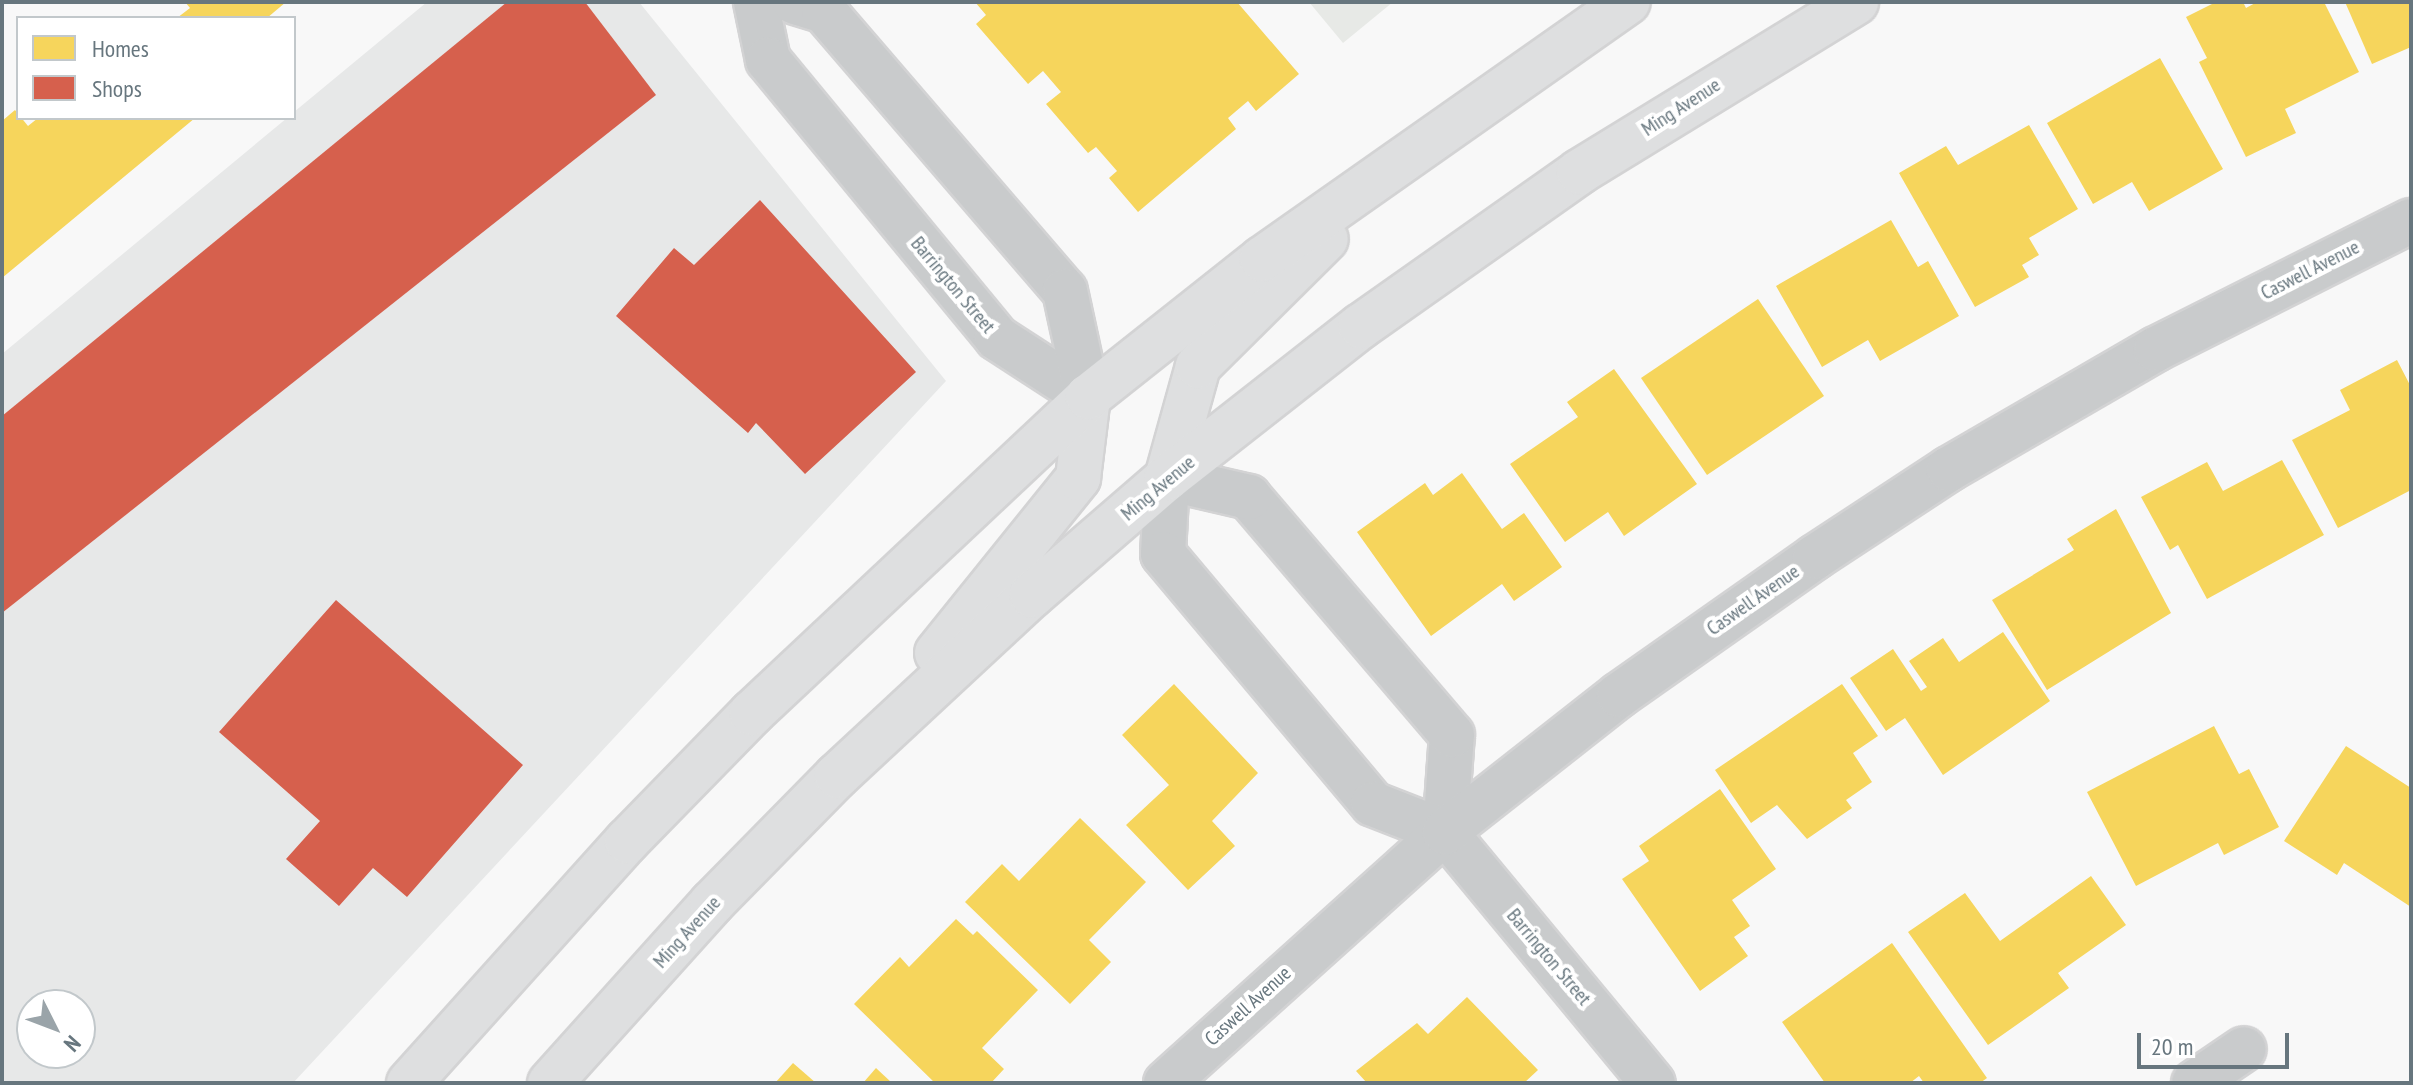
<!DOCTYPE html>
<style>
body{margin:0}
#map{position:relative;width:2413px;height:1085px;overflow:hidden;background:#f8f8f8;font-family:"PT Sans Narrow",sans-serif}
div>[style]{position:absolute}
.built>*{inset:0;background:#e7e8e8}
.green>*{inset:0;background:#e7e9e6}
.homes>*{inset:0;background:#f6d55c}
.shops>*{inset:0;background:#d6604d}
.roads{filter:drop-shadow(2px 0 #d3d3d4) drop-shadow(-2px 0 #d3d3d4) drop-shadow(0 2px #d3d3d4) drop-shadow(0 -2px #d3d3d4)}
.minor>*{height:44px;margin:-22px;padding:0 22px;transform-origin:22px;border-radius:22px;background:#c9cbcc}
.major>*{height:44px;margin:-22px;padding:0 22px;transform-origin:22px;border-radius:22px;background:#dedfe0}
span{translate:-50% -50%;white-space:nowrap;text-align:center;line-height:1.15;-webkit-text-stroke:8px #fff;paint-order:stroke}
.street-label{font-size:20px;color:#67767e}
.frame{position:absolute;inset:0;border:4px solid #67767e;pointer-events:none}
.legend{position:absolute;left:16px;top:16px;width:280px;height:104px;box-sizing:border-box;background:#fff;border:2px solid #c2c8cb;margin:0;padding:10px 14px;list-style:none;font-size:24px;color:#67767e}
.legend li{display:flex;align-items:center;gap:16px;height:40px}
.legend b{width:40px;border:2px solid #c2c8cb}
.north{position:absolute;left:16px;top:989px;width:80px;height:80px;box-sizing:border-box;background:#fff;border:2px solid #c2c8cb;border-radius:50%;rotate:132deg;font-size:22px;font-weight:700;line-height:32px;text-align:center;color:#67767e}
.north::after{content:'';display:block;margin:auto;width:28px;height:36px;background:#9aa4a9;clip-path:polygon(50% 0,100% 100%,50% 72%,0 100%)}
.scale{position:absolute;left:2137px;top:1033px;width:152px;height:36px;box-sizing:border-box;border:4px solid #67767e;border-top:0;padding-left:10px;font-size:24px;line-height:28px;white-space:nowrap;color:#67767e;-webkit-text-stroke:6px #fff;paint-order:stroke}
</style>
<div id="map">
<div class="built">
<div style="clip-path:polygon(evenodd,427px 2px,639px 2px,946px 381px,293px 1083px,2px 1083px,2px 354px,287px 118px,294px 118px,294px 112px,427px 2px,32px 1005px,80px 1005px,80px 1053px,32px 1053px,32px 1005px)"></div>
</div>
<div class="green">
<div style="clip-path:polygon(1309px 2px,1393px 2px,1343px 43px)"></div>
</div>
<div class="homes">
<div style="clip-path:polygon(185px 2px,286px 2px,267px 18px,177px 18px,190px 8px)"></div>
<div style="clip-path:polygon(975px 2px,1237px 2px,1299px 74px,1256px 111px,1248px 101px,1228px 118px,1236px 129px,1138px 212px,1109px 178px,1117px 171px,1096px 147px,1088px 153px,1046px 104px,1061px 92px,1043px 71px,1028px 84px,976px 24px,986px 15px)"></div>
<div style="clip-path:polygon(2216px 2px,2243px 2px,2246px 8px,2257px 2px,2324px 2px,2359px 72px,2285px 109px,2296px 133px,2246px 157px,2199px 62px,2207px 58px,2186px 17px)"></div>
<div style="clip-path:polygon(2345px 2px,2411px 2px,2411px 47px,2372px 64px)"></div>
<div style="clip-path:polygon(2160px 58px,2223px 169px,2149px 211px,2132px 182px,2093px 204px,2047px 123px)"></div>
<div style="clip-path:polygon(15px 110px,28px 126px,38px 118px,195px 118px,2px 278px,2px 121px)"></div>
<div style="clip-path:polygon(2029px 125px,2078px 209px,2029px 238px,2039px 255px,2022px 265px,2029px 277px,1975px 307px,1899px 173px,1946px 146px,1958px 165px)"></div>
<div style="clip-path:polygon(1891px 220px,1918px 267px,1928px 261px,1959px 316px,1880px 361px,1868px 340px,1822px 367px,1776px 286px)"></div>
<div style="clip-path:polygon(1758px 299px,1824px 396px,1707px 475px,1641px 378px)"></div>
<div style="clip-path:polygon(2397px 360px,2411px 387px,2411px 490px,2338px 528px,2292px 440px,2350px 410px,2340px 390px)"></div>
<div style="clip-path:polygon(1614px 369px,1697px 484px,1624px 536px,1608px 512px,1565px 542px,1510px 464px,1578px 417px,1567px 402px)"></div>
<div style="clip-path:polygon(2282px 460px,2324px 535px,2207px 599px,2178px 545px,2170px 550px,2141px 497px,2207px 462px,2223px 491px)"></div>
<div style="clip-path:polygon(1462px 473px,1502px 529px,1524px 513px,1562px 567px,1514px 601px,1502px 584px,1431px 636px,1357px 532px,1425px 483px,1433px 495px)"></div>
<div style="clip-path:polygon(2116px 509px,2171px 613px,2047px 690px,1992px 600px,2074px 550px,2067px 539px)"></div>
<div style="clip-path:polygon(2003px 632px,2050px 701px,1943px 775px,1905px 718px,1886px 731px,1850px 678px,1893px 649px,1921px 691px,1927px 687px,1909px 661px,1943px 638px,1959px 662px)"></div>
<div style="clip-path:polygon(1174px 684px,1258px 773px,1212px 821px,1235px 846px,1188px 890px,1126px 825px,1169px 785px,1122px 735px)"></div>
<div style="clip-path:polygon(1842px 684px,1878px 736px,1853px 753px,1872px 782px,1846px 800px,1852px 808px,1807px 839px,1777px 805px,1751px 823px,1715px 770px)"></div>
<div style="clip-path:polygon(2214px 726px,2239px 774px,2249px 769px,2279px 827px,2224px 855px,2218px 843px,2136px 886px,2087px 792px)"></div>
<div style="clip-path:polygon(2346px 746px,2411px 788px,2411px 907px,2344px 863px,2337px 875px,2284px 841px)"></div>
<div style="clip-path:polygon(1720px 789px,1776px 869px,1732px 900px,1750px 926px,1734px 937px,1748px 956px,1700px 991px,1622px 879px,1649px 861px,1639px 846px)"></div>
<div style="clip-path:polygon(1080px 818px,1146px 882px,1089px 940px,1111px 962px,1070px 1004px,965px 902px,1002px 864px,1019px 881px)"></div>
<div style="clip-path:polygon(2091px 876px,2126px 925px,2058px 973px,2069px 988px,1988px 1045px,1908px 932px,1965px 893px,2000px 941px)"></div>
<div style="clip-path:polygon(956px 919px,973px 935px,977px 931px,1038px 990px,982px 1048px,1004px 1069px,991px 1083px,935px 1083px,854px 1004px,900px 957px,909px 967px)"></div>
<div style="clip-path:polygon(1892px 943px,1987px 1078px,1980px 1083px,1924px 1083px,1919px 1076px,1910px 1083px,1825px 1083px,1782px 1022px)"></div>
<div style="clip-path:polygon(1467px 997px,1538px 1070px,1524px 1083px,1367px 1083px,1356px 1071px,1417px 1023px,1428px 1034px)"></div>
<div style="clip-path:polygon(793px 1063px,816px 1083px,775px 1083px)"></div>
<div style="clip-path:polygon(876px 1068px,892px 1083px,863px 1083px)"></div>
</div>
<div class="shops">
<div style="clip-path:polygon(507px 2px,585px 2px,656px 95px,2px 613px,2px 416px)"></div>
<div style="clip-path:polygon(760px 200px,916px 372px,805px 474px,756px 423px,748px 433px,616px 316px,674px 248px,694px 265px)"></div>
<div style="clip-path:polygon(336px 600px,523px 765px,407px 897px,373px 868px,339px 906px,286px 859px,320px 821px,219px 732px)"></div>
</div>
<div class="roads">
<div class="minor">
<div style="left:756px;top:2px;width:59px;rotate:78.3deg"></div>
<div style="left:768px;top:60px;width:360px;rotate:50.5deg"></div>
<div style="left:997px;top:338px;width:108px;rotate:33deg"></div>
<div style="left:795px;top:2px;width:30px;rotate:17deg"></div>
<div style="left:824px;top:11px;width:369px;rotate:49.3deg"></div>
<div style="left:1065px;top:291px;width:108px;rotate:77.8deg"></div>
<div style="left:1445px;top:832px;width:97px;rotate:-85.9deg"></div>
<div style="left:1452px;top:735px;width:313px;rotate:-130.5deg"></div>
<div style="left:1249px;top:497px;width:84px;rotate:-167deg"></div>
<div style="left:1167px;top:478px;width:76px;rotate:93deg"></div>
<div style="left:1163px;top:554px;width:326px;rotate:50deg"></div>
<div style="left:1373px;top:804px;width:77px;rotate:21.3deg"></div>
<div style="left:1445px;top:832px;width:326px;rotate:50.4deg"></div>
<div style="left:1166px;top:1083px;width:375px;rotate:-42deg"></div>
<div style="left:1445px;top:832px;width:221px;rotate:-38.2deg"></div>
<div style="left:1619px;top:695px;width:240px;rotate:-35.1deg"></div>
<div style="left:1815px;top:557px;width:160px;rotate:-33.3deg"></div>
<div style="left:1949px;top:469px;width:239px;rotate:-30.1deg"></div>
<div style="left:2156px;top:349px;width:285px;rotate:-26.7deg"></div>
<div style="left:2194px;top:1083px;width:60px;rotate:-34.2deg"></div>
</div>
<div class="major">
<div style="left:1167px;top:478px;width:116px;rotate:-74.5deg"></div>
<div style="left:1198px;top:366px;width:180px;rotate:-44.8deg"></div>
<div style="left:937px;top:653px;width:225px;rotate:-51.1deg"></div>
<div style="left:1078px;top:478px;width:82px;rotate:-83deg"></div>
<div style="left:409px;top:1083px;width:326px;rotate:-48deg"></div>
<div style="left:627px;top:841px;width:179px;rotate:-45.7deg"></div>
<div style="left:752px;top:713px;width:461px;rotate:-43.2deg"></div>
<div style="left:1088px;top:397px;width:222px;rotate:-38.4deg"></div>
<div style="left:1262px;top:259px;width:447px;rotate:-35.1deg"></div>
<div style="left:550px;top:1083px;width:242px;rotate:-48deg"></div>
<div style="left:712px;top:903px;width:178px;rotate:-45.5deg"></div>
<div style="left:837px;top:776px;width:266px;rotate:-42.9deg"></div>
<div style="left:1032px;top:595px;width:179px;rotate:-40.9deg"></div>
<div style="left:1167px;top:478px;width:246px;rotate:-38.1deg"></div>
<div style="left:1361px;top:326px;width:267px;rotate:-35.2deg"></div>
<div style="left:1579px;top:172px;width:325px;rotate:-31.5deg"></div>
</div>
</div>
<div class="street-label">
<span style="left:1681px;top:107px;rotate:-33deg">Ming Avenue</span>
<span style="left:2310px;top:270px;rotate:-27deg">Caswell Avenue</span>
<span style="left:953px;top:285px;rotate:50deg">Barrington Street</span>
<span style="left:1158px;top:488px;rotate:-40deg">Ming Avenue</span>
<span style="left:1753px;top:600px;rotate:-35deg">Caswell Avenue</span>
<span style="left:687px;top:932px;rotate:-48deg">Ming Avenue</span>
<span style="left:1549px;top:957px;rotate:50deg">Barrington Street</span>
<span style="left:1248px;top:1006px;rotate:-42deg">Caswell Avenue</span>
</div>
<div class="frame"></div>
<ul class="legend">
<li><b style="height:22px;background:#f6d55c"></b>Homes</li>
<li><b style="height:22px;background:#d6604d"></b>Shops</li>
</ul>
<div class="north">N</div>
<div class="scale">20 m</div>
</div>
